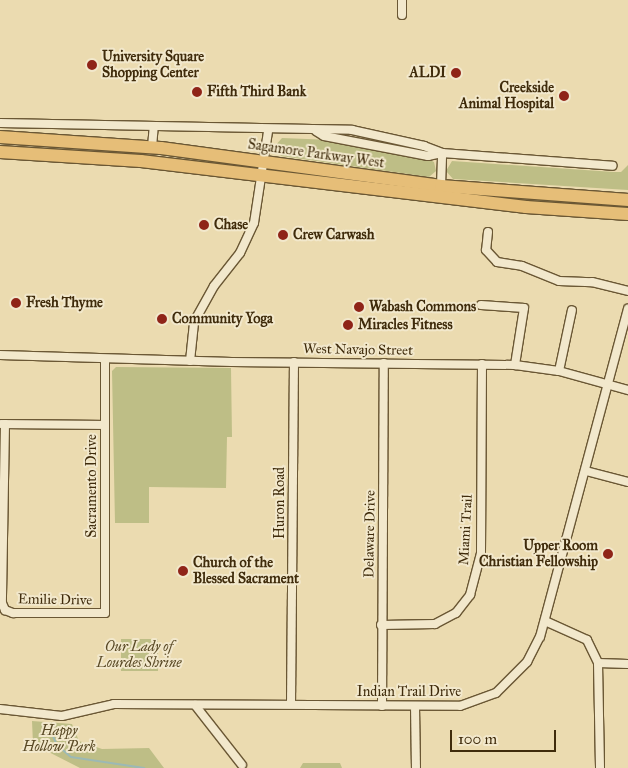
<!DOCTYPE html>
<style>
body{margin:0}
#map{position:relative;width:628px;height:768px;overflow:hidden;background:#ebdbb0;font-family:"IM FELL Great Primer",serif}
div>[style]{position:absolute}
.green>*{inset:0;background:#bebe86}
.stream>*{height:2px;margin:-1px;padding:0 1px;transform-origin:1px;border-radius:1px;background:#9cb9b5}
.roads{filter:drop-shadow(1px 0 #6a5734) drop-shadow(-1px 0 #6a5734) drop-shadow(0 1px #6a5734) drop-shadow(0 -1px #6a5734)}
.minor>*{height:8px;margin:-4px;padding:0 4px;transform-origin:4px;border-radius:4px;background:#f2e8cc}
.trunk>*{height:12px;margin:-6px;padding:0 6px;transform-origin:6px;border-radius:6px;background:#e6be78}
.dots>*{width:14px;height:14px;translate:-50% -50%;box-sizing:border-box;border:2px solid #f2e8cc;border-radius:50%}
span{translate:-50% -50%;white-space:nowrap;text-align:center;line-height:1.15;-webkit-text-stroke:4px #f2e8cc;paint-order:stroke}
.poi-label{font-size:14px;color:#3f2b0b;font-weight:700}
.left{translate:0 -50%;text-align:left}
.right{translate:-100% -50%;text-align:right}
.street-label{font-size:14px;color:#3f2b0b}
.park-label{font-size:14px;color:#584824;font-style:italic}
.scale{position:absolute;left:450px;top:730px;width:106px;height:22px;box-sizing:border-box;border:2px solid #3f2b0b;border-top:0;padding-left:6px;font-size:15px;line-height:18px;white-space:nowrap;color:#3f2b0b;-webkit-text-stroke:4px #f2e8cc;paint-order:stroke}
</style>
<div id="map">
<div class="green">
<div style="clip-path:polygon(282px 138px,332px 140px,428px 159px,434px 162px,436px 171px,429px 177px,281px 156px,275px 146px)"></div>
<div style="clip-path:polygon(452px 161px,614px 172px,621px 172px,628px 165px,628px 190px,453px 179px,446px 171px)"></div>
<div style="clip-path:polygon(116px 367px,231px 368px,232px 437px,227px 437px,226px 488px,149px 487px,149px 523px,115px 523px,112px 371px)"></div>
<div style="clip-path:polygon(121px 639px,158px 639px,158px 671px,121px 671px)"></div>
<div style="clip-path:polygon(32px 721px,72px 724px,79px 741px,102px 749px,149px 748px,164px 768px,80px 768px,33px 744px)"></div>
<div style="clip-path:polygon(303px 763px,340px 763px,342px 768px,300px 768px)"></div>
</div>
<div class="stream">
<div style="left:52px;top:734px;width:12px;rotate:66deg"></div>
<div style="left:57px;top:745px;width:18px;rotate:41deg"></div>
<div style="left:71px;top:757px;width:74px;rotate:8.6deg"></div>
</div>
<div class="roads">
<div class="minor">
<div style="left:402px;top:0;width:15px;rotate:90deg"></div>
<div style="left:0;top:123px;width:352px;rotate:1.1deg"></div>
<div style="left:352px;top:130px;width:74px;rotate:12.5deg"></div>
<div style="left:424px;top:146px;width:19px;rotate:21deg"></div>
<div style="left:316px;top:131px;width:9px;rotate:32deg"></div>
<div style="left:324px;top:136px;width:106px;rotate:10.9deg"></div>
<div style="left:428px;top:156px;width:14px;rotate:-12deg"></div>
<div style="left:442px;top:153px;width:171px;rotate:4.3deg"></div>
<div style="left:152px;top:147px;width:21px;rotate:-85deg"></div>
<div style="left:441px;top:186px;width:33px;rotate:-88deg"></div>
<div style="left:488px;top:232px;width:18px;rotate:96deg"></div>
<div style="left:486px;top:250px;width:16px;rotate:47deg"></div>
<div style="left:497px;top:262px;width:25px;rotate:9deg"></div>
<div style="left:522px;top:266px;width:40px;rotate:22deg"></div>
<div style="left:559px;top:281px;width:33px;rotate:2deg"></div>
<div style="left:592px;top:282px;width:37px;rotate:14deg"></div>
<div style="left:481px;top:305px;width:43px;rotate:4deg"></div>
<div style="left:524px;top:308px;width:58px;rotate:99deg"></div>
<div style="left:0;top:355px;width:232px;rotate:1.7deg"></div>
<div style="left:232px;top:362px;width:283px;rotate:0.6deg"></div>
<div style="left:515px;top:365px;width:44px;rotate:7.8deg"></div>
<div style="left:559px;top:371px;width:72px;rotate:15.4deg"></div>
<div style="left:190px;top:361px;width:39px;rotate:-84deg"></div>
<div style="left:194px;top:322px;width:41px;rotate:-60.9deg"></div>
<div style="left:214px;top:286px;width:42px;rotate:-51.8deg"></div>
<div style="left:240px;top:253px;width:33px;rotate:-65deg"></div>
<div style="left:254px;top:223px;width:93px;rotate:-81.3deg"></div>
<div style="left:559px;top:371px;width:62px;rotate:-78deg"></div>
<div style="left:1px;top:424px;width:103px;rotate:0.6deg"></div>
<div style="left:5px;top:424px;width:179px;rotate:91deg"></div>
<div style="left:2px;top:603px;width:8px;rotate:67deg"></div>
<div style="left:5px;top:610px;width:9px;rotate:21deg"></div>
<div style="left:13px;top:613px;width:92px"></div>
<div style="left:105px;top:613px;width:254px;rotate:-90deg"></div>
<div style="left:586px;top:471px;width:43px;rotate:14.7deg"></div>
<div style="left:545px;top:621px;width:46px;rotate:24.3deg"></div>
<div style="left:587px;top:640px;width:25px;rotate:64deg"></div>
<div style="left:598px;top:663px;width:105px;rotate:88.9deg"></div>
<div style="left:381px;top:625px;width:54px;rotate:-1.1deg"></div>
<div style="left:435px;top:624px;width:24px;rotate:-28deg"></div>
<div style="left:456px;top:613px;width:23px;rotate:-52deg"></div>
<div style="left:470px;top:595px;width:43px;rotate:-75.3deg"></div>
<div style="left:481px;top:553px;width:189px;rotate:-89.7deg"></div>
<div style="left:598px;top:663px;width:30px;rotate:2deg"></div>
<div style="left:291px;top:704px;width:342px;rotate:-89.5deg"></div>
<div style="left:195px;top:705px;width:76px;rotate:51.9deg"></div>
<div style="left:382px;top:706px;width:343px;rotate:-89.7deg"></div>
<div style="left:415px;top:706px;width:62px;rotate:89.1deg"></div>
<div style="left:0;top:709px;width:62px;rotate:6.4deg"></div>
<div style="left:62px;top:716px;width:53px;rotate:-13deg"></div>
<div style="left:114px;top:704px;width:346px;rotate:0.3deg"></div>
<div style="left:460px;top:706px;width:38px;rotate:-20deg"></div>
<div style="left:496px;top:693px;width:44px;rotate:-45deg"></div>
<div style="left:527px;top:662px;width:28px;rotate:-63deg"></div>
<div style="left:540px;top:637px;width:340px;rotate:-75deg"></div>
</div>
<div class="trunk">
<div style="left:0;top:137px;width:161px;rotate:3.9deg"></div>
<div style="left:161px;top:148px;width:283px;rotate:7.7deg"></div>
<div style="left:441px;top:186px;width:188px;rotate:4.3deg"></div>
<div style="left:0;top:152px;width:141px;rotate:3.7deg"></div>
<div style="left:141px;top:161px;width:388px;rotate:6.8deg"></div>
<div style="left:526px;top:207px;width:102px;rotate:3.9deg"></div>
</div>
</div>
<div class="dots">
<div style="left:92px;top:65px;background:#8f2418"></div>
<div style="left:456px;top:73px;background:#8f2418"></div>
<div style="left:197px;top:92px;background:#8f2418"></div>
<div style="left:564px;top:96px;background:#8f2418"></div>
<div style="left:204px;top:225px;background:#8f2418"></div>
<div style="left:283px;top:235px;background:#8f2418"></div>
<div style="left:16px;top:303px;background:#8f2418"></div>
<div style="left:359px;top:307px;background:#8f2418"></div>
<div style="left:162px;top:319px;background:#8f2418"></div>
<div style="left:348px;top:325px;background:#8f2418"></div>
<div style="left:608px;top:554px;background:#8f2418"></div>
<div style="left:183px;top:571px;background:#8f2418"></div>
</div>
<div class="poi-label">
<span class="left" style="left:102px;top:65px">University Square<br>Shopping Center</span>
<span class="right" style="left:446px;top:73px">ALDI</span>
<span class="right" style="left:554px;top:96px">Creekside<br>Animal Hospital</span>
<span class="left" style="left:207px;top:92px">Fifth Third Bank</span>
<span class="left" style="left:214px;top:225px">Chase</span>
<span class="left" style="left:293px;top:235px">Crew Carwash</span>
<span class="left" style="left:26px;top:303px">Fresh Thyme</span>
<span class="left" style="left:369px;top:307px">Wabash Commons</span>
<span class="left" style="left:172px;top:319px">Community Yoga</span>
<span class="left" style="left:358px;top:325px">Miracles Fitness</span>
<span class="right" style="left:598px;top:554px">Upper Room<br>Christian Fellowship</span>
<span class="left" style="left:193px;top:571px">Church of the<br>Blessed Sacrament</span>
</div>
<div class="street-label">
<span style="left:316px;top:154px;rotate:8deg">Sagamore Parkway West</span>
<span style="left:358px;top:350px;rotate:1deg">West Navajo Street</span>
<span style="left:92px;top:486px;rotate:-90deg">Sacramento Drive</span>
<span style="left:280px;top:503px;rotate:-90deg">Huron Road</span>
<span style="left:466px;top:530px;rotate:-87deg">Miami Trail</span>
<span style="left:370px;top:534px;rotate:-89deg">Delaware Drive</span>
<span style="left:55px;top:600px;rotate:1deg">Emilie Drive</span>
<span style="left:409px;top:692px">Indian Trail Drive</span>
</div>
<div class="park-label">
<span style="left:139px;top:655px">Our Lady of<br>Lourdes Shrine</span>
<span style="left:59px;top:739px">Happy<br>Hollow Park</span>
</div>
<div class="scale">100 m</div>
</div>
